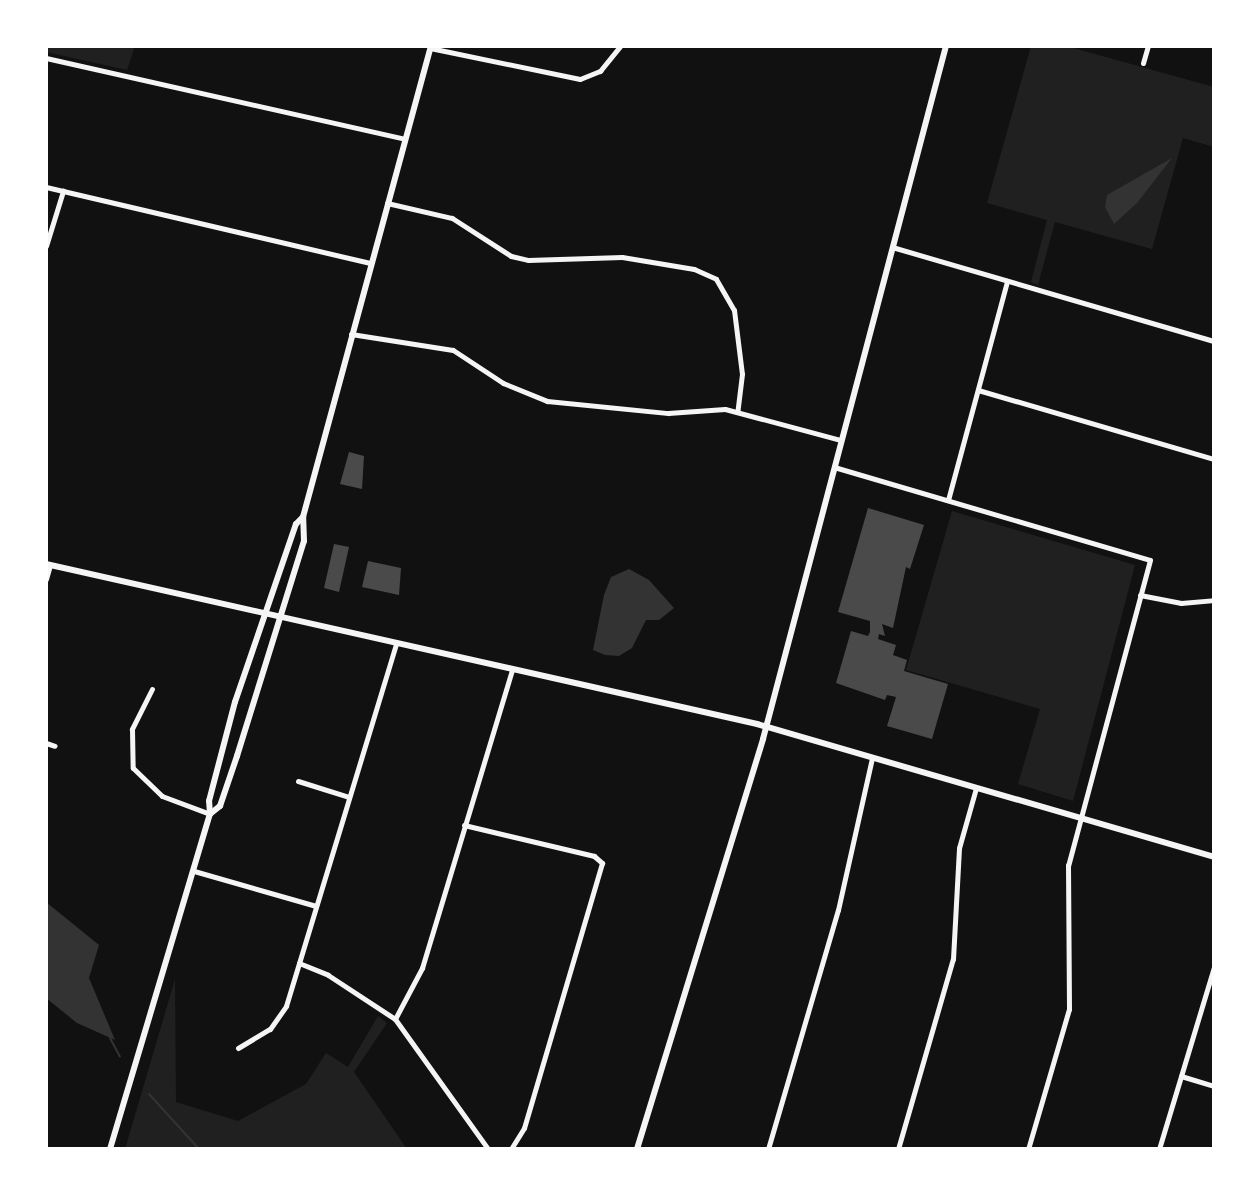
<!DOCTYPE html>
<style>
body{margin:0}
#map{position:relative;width:1260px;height:1195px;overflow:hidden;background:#111;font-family:"DM Sans",sans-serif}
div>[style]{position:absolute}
.green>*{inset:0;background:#202020}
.water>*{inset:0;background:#333}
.stream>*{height:2px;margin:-1px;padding:0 1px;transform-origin:1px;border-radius:1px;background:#333}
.building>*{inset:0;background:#4a4a4a}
.minor>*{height:5px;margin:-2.5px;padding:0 2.5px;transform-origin:2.5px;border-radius:2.5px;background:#f5f5f5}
.tertiary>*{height:6px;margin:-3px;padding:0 3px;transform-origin:3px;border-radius:3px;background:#f5f5f5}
span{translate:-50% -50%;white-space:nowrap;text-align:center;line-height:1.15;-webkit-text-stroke:6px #fff;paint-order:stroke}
.frame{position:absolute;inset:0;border:48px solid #fff;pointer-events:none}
</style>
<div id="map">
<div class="green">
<div style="clip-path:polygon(46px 46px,135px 46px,127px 70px,46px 52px)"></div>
<div style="clip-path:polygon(1031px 46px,1066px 46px,1214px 87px,1214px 147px,1183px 138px,1152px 249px,1055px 222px,1038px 285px,1031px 282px,1047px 220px,987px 203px)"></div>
<div style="clip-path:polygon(952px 511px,1135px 565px,1073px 801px,1018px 784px,1040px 709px,906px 670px)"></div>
<div style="clip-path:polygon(175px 979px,176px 1102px,238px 1121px,306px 1084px,326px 1053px,348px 1067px,378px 1016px,387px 1023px,354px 1072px,407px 1149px,125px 1149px)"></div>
</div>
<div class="water">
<div style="clip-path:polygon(1172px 158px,1137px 203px,1114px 224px,1105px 207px,1107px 195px)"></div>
<div style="clip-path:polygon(629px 569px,649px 580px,674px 608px,659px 620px,646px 620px,632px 648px,619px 656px,605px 655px,593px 650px,604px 595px,611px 577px)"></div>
<div style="clip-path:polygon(46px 902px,99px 945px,89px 978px,115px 1040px,77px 1023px,46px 998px)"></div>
</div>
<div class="stream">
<div style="left:110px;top:1038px;width:21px;rotate:62deg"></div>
<div style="left:149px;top:1094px;width:74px;rotate:47.7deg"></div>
</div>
<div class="building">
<div style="clip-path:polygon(349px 452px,364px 456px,362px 489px,340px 484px)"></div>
<div style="clip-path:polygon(868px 508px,924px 525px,910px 569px,906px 567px,893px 628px,882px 624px,885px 636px,879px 634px,878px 639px,896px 645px,893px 655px,907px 660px,904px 671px,948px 684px,932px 739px,887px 726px,896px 697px,887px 695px,885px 700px,836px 683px,851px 631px,868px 636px,870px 632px,870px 621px,838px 612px)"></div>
<div style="clip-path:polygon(334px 544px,349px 547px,339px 592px,324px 588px)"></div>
<div style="clip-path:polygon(368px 561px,401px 568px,399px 595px,362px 587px)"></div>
</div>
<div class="minor">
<div style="left:430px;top:48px;width:153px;rotate:11.7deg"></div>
<div style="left:580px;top:79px;width:22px;rotate:-22deg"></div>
<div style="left:600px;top:71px;width:32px;rotate:-51deg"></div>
<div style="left:46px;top:58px;width:368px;rotate:12.7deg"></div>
<div style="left:1143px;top:63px;width:18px;rotate:-74deg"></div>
<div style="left:46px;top:187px;width:333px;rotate:13.2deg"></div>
<div style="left:387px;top:203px;width:67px;rotate:13deg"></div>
<div style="left:452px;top:218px;width:70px;rotate:32.8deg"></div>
<div style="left:511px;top:256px;width:17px;rotate:13deg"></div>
<div style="left:528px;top:260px;width:94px;rotate:-1.8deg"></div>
<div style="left:622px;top:257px;width:73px;rotate:9.5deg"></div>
<div style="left:694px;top:269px;width:24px;rotate:24deg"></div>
<div style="left:716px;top:279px;width:36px;rotate:60deg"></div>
<div style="left:734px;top:310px;width:64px;rotate:82.9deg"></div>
<div style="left:742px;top:374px;width:38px;rotate:97deg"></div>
<div style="left:46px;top:246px;width:58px;rotate:-72.8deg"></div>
<div style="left:892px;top:247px;width:335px;rotate:16.3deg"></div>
<div style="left:351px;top:334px;width:103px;rotate:8.9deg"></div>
<div style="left:453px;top:350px;width:60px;rotate:33.4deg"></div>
<div style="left:503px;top:383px;width:48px;rotate:22.2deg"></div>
<div style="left:547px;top:401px;width:122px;rotate:5.7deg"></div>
<div style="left:668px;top:413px;width:57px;rotate:-4deg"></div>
<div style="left:725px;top:409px;width:120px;rotate:15deg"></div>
<div style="left:978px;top:390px;width:246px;rotate:16.3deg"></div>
<div style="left:834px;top:467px;width:329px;rotate:16.4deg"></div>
<div style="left:1150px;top:560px;width:316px;rotate:105deg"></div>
<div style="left:1068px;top:865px;width:144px;rotate:89.6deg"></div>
<div style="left:1069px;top:1009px;width:146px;rotate:106.3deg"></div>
<div style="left:948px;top:500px;width:227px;rotate:-74.9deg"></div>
<div style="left:46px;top:579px;width:15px;rotate:-74deg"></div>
<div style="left:1140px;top:595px;width:42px;rotate:11deg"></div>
<div style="left:1181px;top:603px;width:33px;rotate:-5deg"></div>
<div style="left:152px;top:689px;width:45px;rotate:116.6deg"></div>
<div style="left:132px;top:729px;width:39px;rotate:89deg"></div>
<div style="left:133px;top:768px;width:40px;rotate:44deg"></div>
<div style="left:162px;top:796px;width:51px;rotate:20.6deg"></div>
<div style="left:46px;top:743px;width:9px;rotate:18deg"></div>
<div style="left:298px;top:781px;width:53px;rotate:17.4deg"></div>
<div style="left:464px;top:825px;width:134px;rotate:13.4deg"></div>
<div style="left:594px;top:856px;width:11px;rotate:41deg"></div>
<div style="left:602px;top:863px;width:276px;rotate:106.4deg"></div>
<div style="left:524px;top:1128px;width:25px;rotate:122deg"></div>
<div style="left:194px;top:871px;width:127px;rotate:16deg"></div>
<div style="left:299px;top:963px;width:31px;rotate:22deg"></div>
<div style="left:328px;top:975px;width:80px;rotate:33.3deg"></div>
<div style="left:395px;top:1019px;width:160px;rotate:54.4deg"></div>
<div style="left:395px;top:1019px;width:58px;rotate:-62.1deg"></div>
<div style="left:422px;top:968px;width:312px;rotate:-73.2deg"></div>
<div style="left:238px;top:1048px;width:37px;rotate:-31deg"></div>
<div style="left:270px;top:1029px;width:28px;rotate:-55deg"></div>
<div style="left:286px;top:1006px;width:379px;rotate:-73.1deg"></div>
<div style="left:1181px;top:1076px;width:34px;rotate:17deg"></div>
<div style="left:768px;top:1149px;width:249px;rotate:-73.7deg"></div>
<div style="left:838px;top:910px;width:156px;rotate:-77.4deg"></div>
<div style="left:898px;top:1149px;width:198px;rotate:-73.9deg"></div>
<div style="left:953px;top:959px;width:111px;rotate:-86.9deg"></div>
<div style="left:959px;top:848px;width:62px;rotate:-74.2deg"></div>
<div style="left:1159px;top:1149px;width:190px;rotate:-73.2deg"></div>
</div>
<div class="tertiary">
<div style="left:46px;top:564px;width:729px;rotate:12.68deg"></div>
<div style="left:757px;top:724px;width:476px;rotate:16.2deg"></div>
<div style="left:210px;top:814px;width:13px;rotate:-39deg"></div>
<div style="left:220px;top:806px;width:53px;rotate:-71.2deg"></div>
<div style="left:237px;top:756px;width:225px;rotate:-72.7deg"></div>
<div style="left:304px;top:541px;width:24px;rotate:-92deg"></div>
<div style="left:110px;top:1149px;width:350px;rotate:-73.4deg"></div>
<div style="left:210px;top:814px;width:13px;rotate:-94deg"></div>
<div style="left:209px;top:801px;width:102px;rotate:-75.3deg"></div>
<div style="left:235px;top:702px;width:188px;rotate:-71.1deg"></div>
<div style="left:296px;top:524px;width:10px;rotate:-45deg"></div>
<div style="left:303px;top:517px;width:488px;rotate:-74.8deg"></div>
<div style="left:637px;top:1149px;width:429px;rotate:-72.9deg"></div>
<div style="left:763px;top:739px;width:717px;rotate:-75.21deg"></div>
</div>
<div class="frame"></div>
</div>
